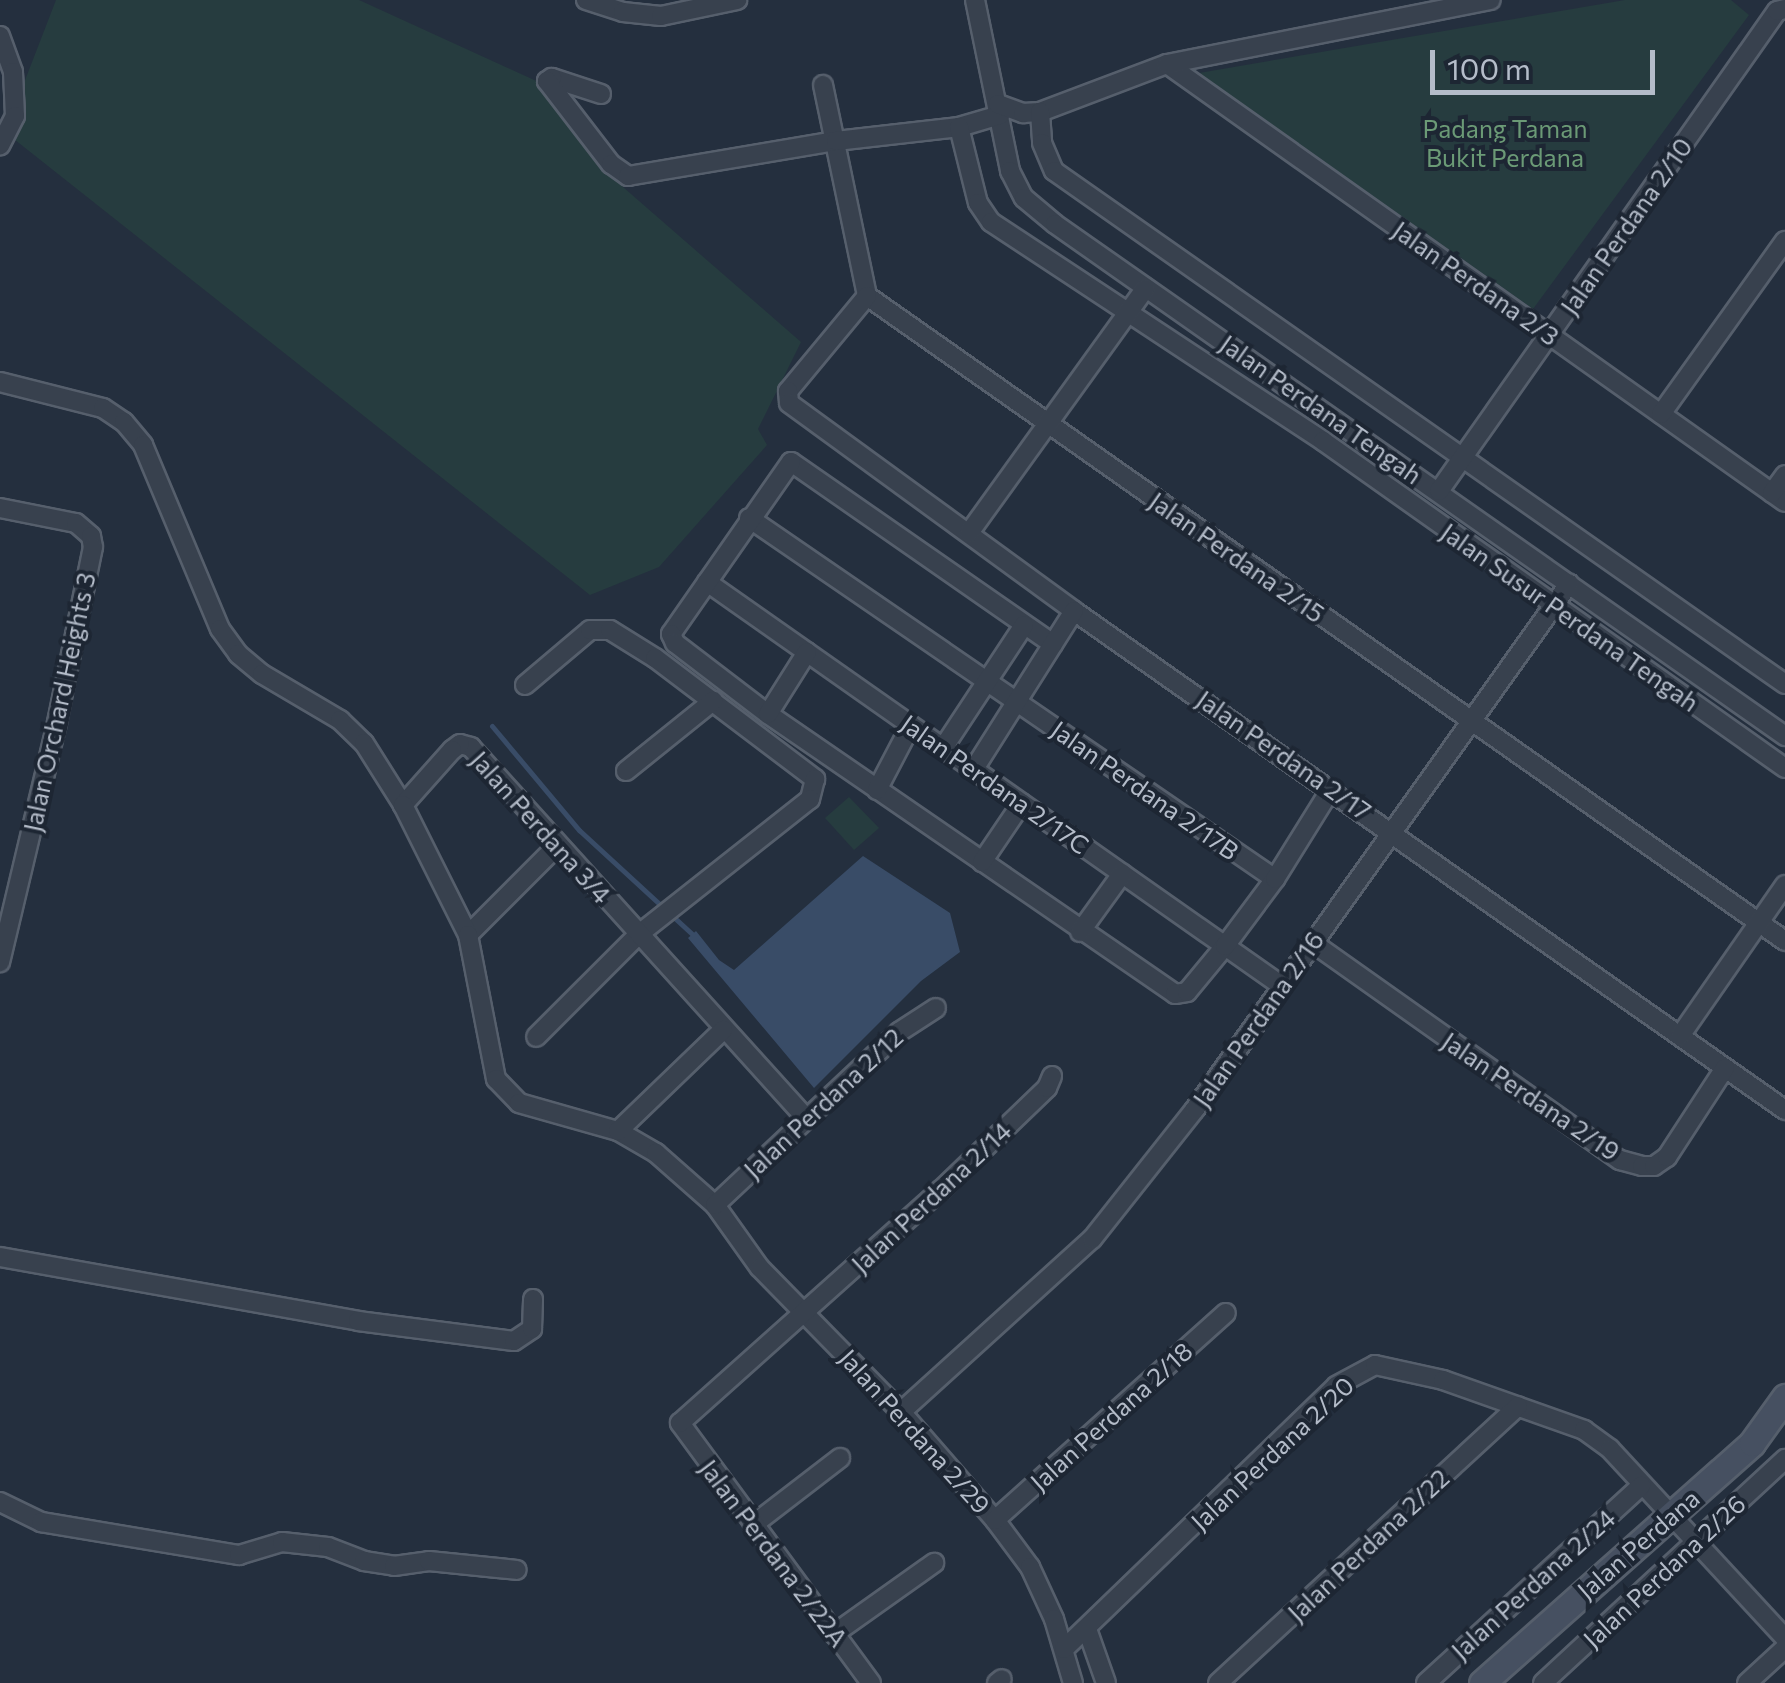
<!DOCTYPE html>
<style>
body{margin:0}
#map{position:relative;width:1785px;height:1683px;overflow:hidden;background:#242f3e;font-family:Commissioner,sans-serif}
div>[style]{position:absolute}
.green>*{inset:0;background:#263c3f}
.water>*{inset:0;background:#394c67}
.stream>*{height:5px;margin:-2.5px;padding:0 2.5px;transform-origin:2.5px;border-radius:2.5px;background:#394c67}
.roads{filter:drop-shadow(2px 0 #565f6c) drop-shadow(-2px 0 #565f6c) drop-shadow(0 2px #565f6c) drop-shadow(0 -2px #565f6c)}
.street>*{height:18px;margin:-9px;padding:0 9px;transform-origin:9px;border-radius:9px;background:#38414e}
.secondary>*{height:25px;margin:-12.5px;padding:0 12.5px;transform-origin:12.5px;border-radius:12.5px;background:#465061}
span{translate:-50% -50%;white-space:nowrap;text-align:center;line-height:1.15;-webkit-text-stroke:8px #1d2633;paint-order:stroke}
.park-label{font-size:25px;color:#6b9a76}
.street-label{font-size:25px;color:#b4bcc9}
.scale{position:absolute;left:1430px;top:50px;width:225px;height:45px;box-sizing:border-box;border:5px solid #b4bcc9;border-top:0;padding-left:12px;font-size:30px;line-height:35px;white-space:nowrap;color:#b4bcc9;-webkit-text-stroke:8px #1d2633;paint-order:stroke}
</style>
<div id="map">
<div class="green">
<div style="clip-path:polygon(56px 0,359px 0,556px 90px,600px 167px,801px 342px,758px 429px,767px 445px,659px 567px,590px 595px,5px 132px)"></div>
<div style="clip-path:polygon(1625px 0,1731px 0,1749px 15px,1533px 309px,1199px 73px)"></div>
<div style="clip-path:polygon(849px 797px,879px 828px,854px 850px,825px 818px)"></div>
</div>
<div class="water">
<div style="clip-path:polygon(863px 856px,950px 913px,960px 952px,921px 981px,814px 1088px,688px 938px,696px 931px,719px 960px,734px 970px)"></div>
</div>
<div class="stream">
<div style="left:492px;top:726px;width:136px;rotate:50.1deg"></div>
<div style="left:579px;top:830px;width:154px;rotate:42.6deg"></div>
</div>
<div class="roads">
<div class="street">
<div style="left:586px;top:0;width:39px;rotate:18deg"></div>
<div style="left:623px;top:12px;width:38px;rotate:6deg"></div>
<div style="left:661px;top:16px;width:78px;rotate:-11.9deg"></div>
<div style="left:975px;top:0;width:175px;rotate:78.4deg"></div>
<div style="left:1010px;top:171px;width:30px;rotate:63deg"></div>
<div style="left:1024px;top:198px;width:40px;rotate:40deg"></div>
<div style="left:1055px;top:224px;width:892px;rotate:35.04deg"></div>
<div style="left:0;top:36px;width:38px;rotate:70deg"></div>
<div style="left:13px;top:72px;width:44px;rotate:87.4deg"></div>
<div style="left:15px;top:116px;width:33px;rotate:117deg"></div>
<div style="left:1167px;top:64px;width:757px;rotate:35.33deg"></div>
<div style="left:823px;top:85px;width:216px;rotate:78.2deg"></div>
<div style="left:867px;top:296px;width:1122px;rotate:35.09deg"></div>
<div style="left:601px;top:94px;width:52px;rotate:-161.9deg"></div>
<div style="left:552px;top:78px;width:6px;rotate:149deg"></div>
<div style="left:547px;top:81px;width:105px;rotate:52.4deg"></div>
<div style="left:611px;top:164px;width:21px;rotate:35deg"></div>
<div style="left:628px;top:176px;width:211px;rotate:-9.6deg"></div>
<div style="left:836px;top:141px;width:124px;rotate:-6.5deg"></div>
<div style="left:959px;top:127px;width:43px;rotate:-16.3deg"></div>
<div style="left:998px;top:104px;width:27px;rotate:20deg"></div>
<div style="left:1023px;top:113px;width:17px;rotate:-3deg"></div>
<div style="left:1040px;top:112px;width:136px;rotate:-20.7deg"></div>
<div style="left:1167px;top:64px;width:330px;rotate:-11.2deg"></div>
<div style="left:1040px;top:112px;width:31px;rotate:86deg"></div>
<div style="left:1042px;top:143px;width:30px;rotate:67deg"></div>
<div style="left:1054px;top:171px;width:893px;rotate:35.06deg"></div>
<div style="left:959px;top:127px;width:78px;rotate:76deg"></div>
<div style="left:978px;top:203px;width:23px;rotate:56deg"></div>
<div style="left:991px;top:222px;width:398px;rotate:33.4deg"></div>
<div style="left:1323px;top:441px;width:566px;rotate:35.29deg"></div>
<div style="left:867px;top:296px;width:124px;rotate:129.7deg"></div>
<div style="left:788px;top:391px;width:12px;rotate:85deg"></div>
<div style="left:789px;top:403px;width:353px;rotate:36.1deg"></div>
<div style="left:1074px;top:611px;width:869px;rotate:35.06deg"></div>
<div style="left:0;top:382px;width:106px;rotate:14.2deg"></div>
<div style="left:103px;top:408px;width:25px;rotate:34deg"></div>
<div style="left:124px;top:422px;width:30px;rotate:50deg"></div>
<div style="left:143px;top:445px;width:199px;rotate:67.3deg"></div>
<div style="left:220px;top:629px;width:31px;rotate:54deg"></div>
<div style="left:238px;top:654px;width:31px;rotate:40deg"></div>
<div style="left:262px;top:674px;width:91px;rotate:30.5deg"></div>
<div style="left:340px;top:720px;width:33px;rotate:44deg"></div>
<div style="left:364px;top:743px;width:73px;rotate:57.8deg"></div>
<div style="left:1661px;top:414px;width:213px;rotate:-54.4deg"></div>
<div style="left:1439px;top:491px;width:587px;rotate:-54.85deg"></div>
<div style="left:1777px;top:11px;width:8px;rotate:-14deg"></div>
<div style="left:1772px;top:493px;width:22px;rotate:-54deg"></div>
<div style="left:0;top:508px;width:77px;rotate:11.2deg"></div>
<div style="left:76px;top:523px;width:20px;rotate:41deg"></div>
<div style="left:91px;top:536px;width:11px;rotate:80deg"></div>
<div style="left:93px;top:547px;width:180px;rotate:101.6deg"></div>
<div style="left:57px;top:723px;width:246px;rotate:103.4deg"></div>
<div style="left:749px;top:518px;width:638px;rotate:34.46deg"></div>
<div style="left:969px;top:533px;width:302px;rotate:-54.2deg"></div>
<div style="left:707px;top:582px;width:703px;rotate:35.09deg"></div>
<div style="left:1053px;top:644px;width:319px;rotate:-145.2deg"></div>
<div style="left:791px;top:462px;width:210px;rotate:124.9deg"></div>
<div style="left:671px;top:634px;width:10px;rotate:66deg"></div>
<div style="left:675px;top:643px;width:117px;rotate:37.4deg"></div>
<div style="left:768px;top:714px;width:494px;rotate:34.5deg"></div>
<div style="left:1175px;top:994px;width:12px;rotate:-9deg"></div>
<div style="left:1187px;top:992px;width:60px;rotate:-50.4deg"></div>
<div style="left:1225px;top:946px;width:84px;rotate:-53.3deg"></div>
<div style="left:1275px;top:879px;width:106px;rotate:-58.1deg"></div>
<div style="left:525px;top:685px;width:85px;rotate:-40.2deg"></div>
<div style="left:590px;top:630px;width:20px"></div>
<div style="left:610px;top:630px;width:53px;rotate:31.9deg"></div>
<div style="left:655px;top:658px;width:201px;rotate:37.1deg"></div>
<div style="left:815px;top:779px;width:21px;rotate:104deg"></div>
<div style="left:810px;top:799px;width:219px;rotate:141.7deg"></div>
<div style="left:638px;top:935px;width:144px;rotate:135deg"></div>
<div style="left:768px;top:714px;width:73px;rotate:-57.8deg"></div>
<div style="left:943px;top:748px;width:147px;rotate:-56.6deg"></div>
<div style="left:974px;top:769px;width:187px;rotate:-57.7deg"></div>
<div style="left:626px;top:771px;width:112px;rotate:-38.8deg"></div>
<div style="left:877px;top:790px;width:73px;rotate:-62.4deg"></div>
<div style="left:982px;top:862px;width:71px;rotate:-55.9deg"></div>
<div style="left:1080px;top:932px;width:72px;rotate:-54.1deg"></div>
<div style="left:468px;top:935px;width:127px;rotate:-45deg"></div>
<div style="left:1313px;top:943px;width:376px;rotate:35.3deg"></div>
<div style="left:1620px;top:1160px;width:23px;rotate:15deg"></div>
<div style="left:1642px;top:1166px;width:12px"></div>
<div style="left:1654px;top:1166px;width:16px;rotate:-35deg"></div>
<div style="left:1667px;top:1157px;width:106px;rotate:-56.9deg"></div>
<div style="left:1680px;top:1036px;width:184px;rotate:-55.2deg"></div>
<div style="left:805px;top:1117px;width:498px;rotate:-132.1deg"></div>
<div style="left:471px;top:747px;width:11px;rotate:-165deg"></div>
<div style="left:460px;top:744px;width:10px;rotate:143deg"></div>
<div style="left:452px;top:750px;width:74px;rotate:131.7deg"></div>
<div style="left:403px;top:805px;width:145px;rotate:63.4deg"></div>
<div style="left:468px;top:935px;width:147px;rotate:79deg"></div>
<div style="left:496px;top:1079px;width:33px;rotate:46deg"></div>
<div style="left:519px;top:1103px;width:103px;rotate:15.8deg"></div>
<div style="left:618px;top:1131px;width:44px;rotate:30.1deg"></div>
<div style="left:656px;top:1153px;width:79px;rotate:41.4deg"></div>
<div style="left:715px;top:1205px;width:77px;rotate:54.5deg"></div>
<div style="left:760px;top:1268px;width:202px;rotate:45.6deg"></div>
<div style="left:901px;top:1412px;width:143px;rotate:49deg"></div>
<div style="left:995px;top:1520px;width:59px;rotate:53.3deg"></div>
<div style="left:1030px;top:1567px;width:57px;rotate:65.2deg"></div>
<div style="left:1054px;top:1619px;width:67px;rotate:73.5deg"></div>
<div style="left:618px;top:1131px;width:146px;rotate:-43.9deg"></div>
<div style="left:715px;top:1205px;width:253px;rotate:-43.2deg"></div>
<div style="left:899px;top:1032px;width:44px;rotate:-33deg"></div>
<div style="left:0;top:1257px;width:364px;rotate:10.1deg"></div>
<div style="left:358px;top:1321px;width:157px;rotate:7.3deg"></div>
<div style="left:514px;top:1341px;width:22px;rotate:-34deg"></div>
<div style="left:532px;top:1329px;width:30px;rotate:-88deg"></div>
<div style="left:901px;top:1412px;width:258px;rotate:-42.2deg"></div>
<div style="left:1092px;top:1239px;width:166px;rotate:-51.6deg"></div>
<div style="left:1195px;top:1109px;width:645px;rotate:-54.53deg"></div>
<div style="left:0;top:1502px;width:46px;rotate:26deg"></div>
<div style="left:41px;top:1522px;width:201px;rotate:9.5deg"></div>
<div style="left:239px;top:1555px;width:45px;rotate:-16.8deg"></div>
<div style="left:282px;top:1542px;width:46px;rotate:6.2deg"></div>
<div style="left:328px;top:1547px;width:39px;rotate:21deg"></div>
<div style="left:364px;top:1561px;width:30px;rotate:9deg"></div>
<div style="left:394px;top:1566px;width:35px;rotate:-8deg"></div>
<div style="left:429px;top:1561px;width:88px;rotate:5.8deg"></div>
<div style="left:995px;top:1520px;width:310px;rotate:-41.9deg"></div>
<div style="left:753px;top:1525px;width:110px;rotate:-37.6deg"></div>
<div style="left:1087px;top:1629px;width:57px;rotate:70.6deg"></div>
<div style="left:834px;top:1634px;width:123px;rotate:-35.4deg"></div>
<div style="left:1064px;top:1649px;width:378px;rotate:-44deg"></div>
<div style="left:1336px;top:1386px;width:44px;rotate:-28.3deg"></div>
<div style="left:1375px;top:1365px;width:70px;rotate:12.4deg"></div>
<div style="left:1443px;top:1380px;width:150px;rotate:19.5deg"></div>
<div style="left:1584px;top:1430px;width:32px;rotate:36deg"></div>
<div style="left:1610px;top:1449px;width:258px;rotate:47.2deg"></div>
<div style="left:871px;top:1683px;width:323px;rotate:-126.3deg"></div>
<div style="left:680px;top:1423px;width:350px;rotate:-41.8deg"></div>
<div style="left:941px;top:1190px;width:147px;rotate:-43.9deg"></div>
<div style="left:1047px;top:1088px;width:13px;rotate:-67deg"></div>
<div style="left:997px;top:1683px;width:6px;rotate:-39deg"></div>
<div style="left:1218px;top:1683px;width:408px;rotate:-42.7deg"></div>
<div style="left:1426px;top:1683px;width:292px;rotate:-42.5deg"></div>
<div style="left:1543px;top:1683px;width:330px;rotate:-42.8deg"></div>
<div style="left:1747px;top:1683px;width:52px;rotate:-42.6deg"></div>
</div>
<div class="secondary">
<div style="left:1482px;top:1683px;width:361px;rotate:-41.6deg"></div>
<div style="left:1752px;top:1443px;width:57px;rotate:-54.3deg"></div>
</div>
</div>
<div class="park-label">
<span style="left:1505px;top:143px">Padang Taman<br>Bukit Perdana</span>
</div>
<div class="street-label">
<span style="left:1626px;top:226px;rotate:-55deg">Jalan Perdana 2/10</span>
<span style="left:1476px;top:283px;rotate:35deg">Jalan Perdana 2/3</span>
<span style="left:1321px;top:409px;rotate:35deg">Jalan Perdana Tengah</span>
<span style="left:1237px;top:557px;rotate:35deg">Jalan Perdana 2/15</span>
<span style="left:1570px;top:617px;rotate:35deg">Jalan Susur Perdana Tengah</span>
<span style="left:59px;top:702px;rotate:-78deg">Jalan Orchard Heights 3</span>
<span style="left:1284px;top:755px;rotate:35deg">Jalan Perdana 2/17</span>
<span style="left:995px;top:784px;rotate:35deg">Jalan Perdana 2/17C</span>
<span style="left:1145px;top:790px;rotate:35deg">Jalan Perdana 2/17B</span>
<span style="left:541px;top:827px;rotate:48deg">Jalan Perdana 3/4</span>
<span style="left:1258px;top:1019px;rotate:-55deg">Jalan Perdana 2/16</span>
<span style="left:1531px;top:1096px;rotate:34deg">Jalan Perdana 2/19</span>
<span style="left:823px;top:1103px;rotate:-43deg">Jalan Perdana 2/12</span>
<span style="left:931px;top:1197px;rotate:-43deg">Jalan Perdana 2/14</span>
<span style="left:1111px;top:1416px;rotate:-42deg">Jalan Perdana 2/18</span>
<span style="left:915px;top:1431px;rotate:48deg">Jalan Perdana 2/29</span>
<span style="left:1272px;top:1453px;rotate:-43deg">Jalan Perdana 2/20</span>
<span style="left:1638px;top:1544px;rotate:-41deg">Jalan Perdana</span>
<span style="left:1368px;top:1545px;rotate:-43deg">Jalan Perdana 2/22</span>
<span style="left:774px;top:1553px;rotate:53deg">Jalan Perdana 2/22A</span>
<span style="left:1664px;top:1571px;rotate:-43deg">Jalan Perdana 2/26</span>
<span style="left:1533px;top:1584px;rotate:-42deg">Jalan Perdana 2/24</span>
</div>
<div class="scale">100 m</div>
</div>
